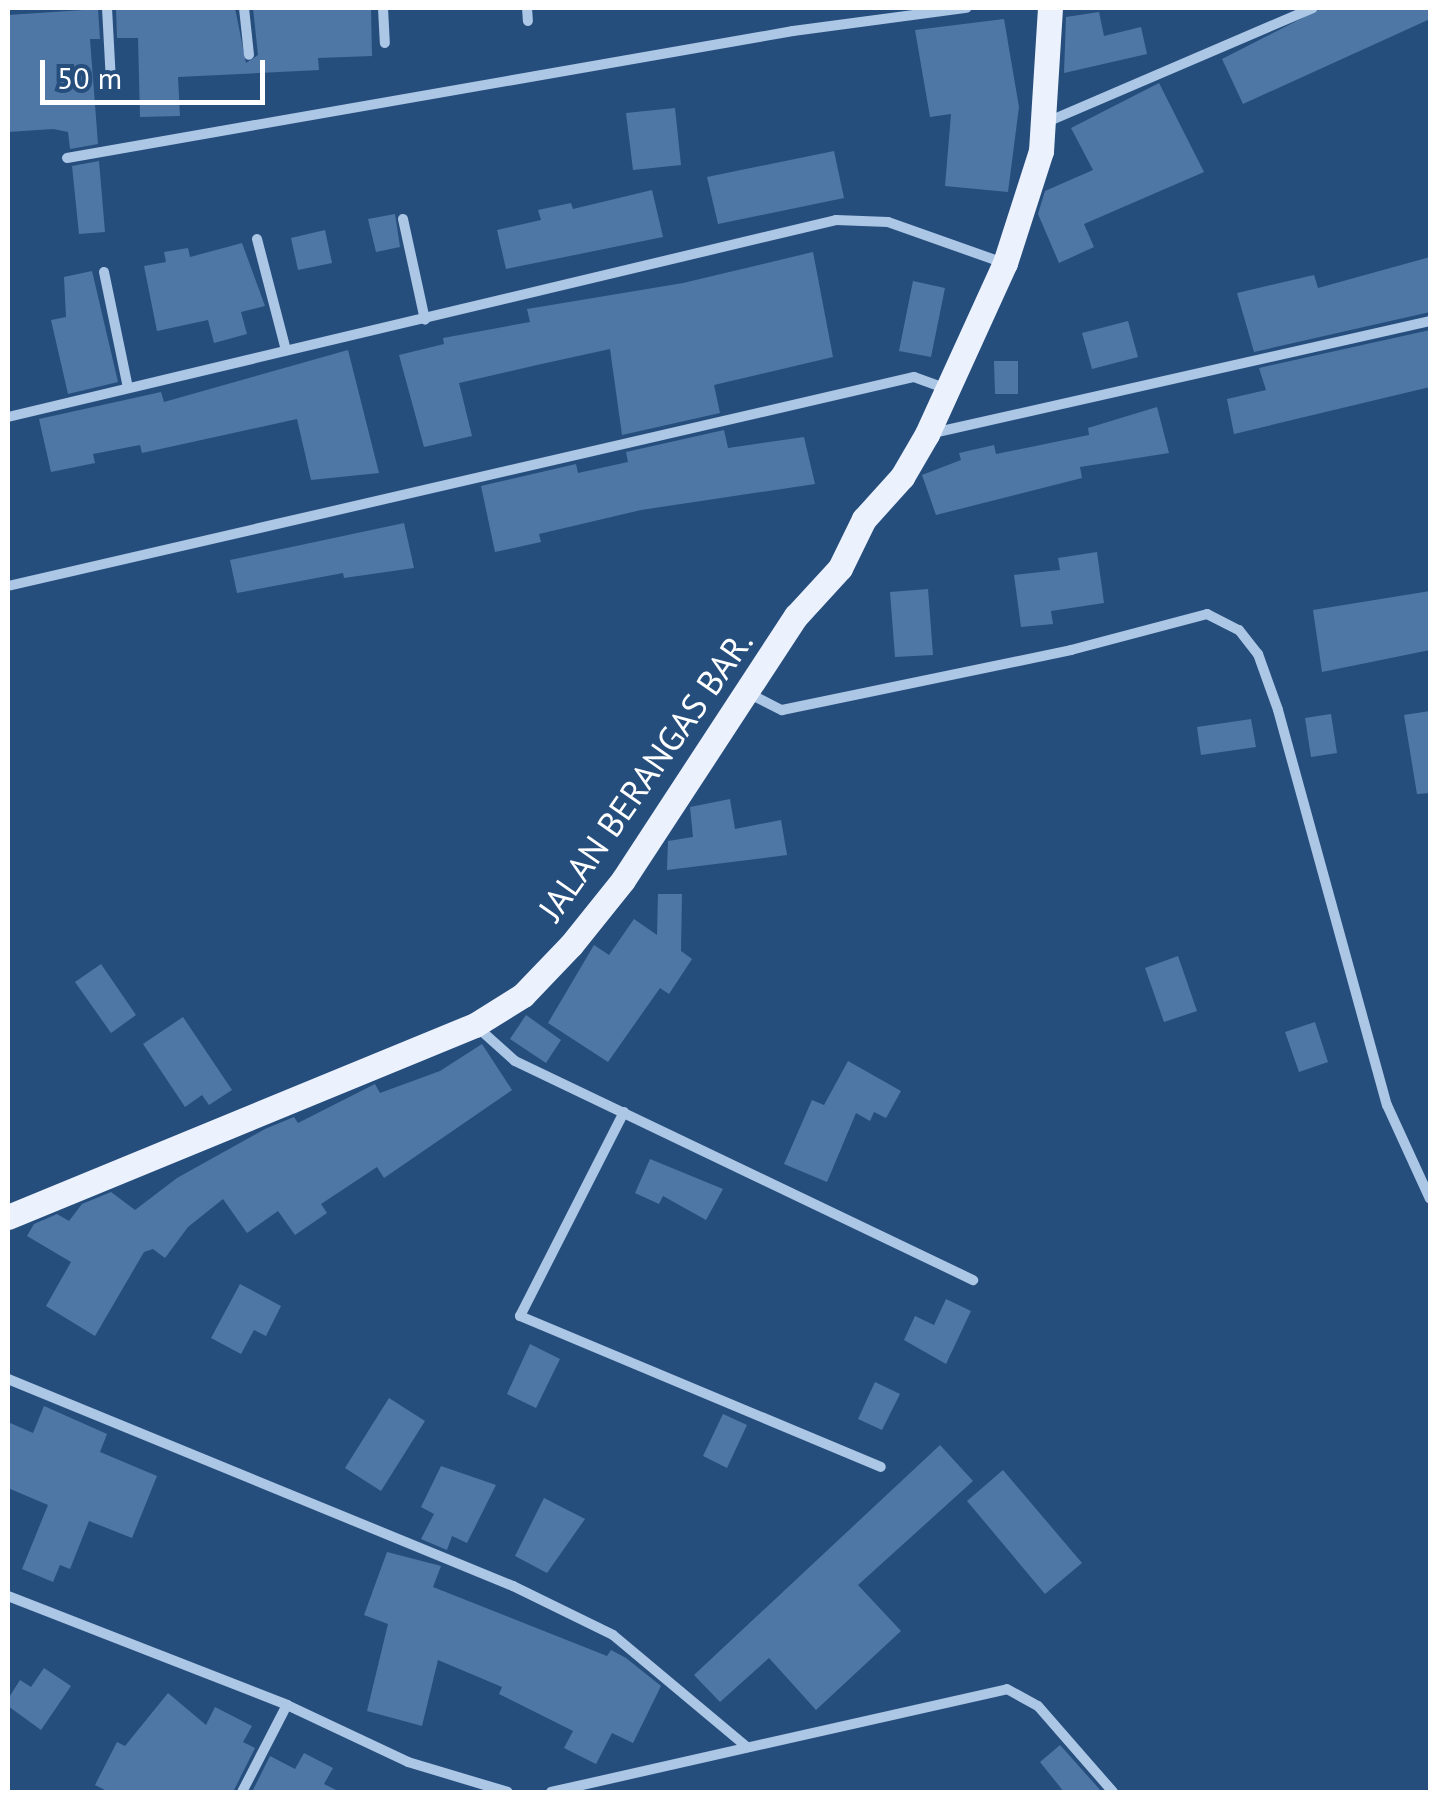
<!DOCTYPE html>
<style>
body{margin:0}
#map{position:relative;width:1438px;height:1800px;overflow:hidden;background:#264e7d;font-family:"PT Sans",sans-serif}
div>[style]{position:absolute}
.building>*{inset:0;background:#4f77a5}
.minor>*{height:10px;margin:-5px;padding:0 5px;transform-origin:5px;border-radius:5px;background:#acc6e5}
.primary>*{height:25px;margin:-12.5px;padding:0 12.5px;transform-origin:12.5px;border-radius:12.5px;background:#ecf2fd}
span{translate:-50% -50%;white-space:nowrap;text-align:center;line-height:1.15;-webkit-text-stroke:8px #264e7d;paint-order:stroke}
.street-label{font-size:35px;color:#fff}
.frame{position:absolute;inset:0;border:10px solid #fff;pointer-events:none}
.scale{position:absolute;left:40px;top:60px;width:225px;height:45px;box-sizing:border-box;border:5px solid #fff;border-top:0;padding-left:12px;font-size:30px;line-height:35px;white-space:nowrap;color:#fff;-webkit-text-stroke:8px #264e7d;paint-order:stroke}
</style>
<div id="map">
<div class="building">
<div style="clip-path:polygon(235px 8px,246px 63px,258px 55px,253px 8px,371px 8px,372px 56px,318px 58px,319px 70px,178px 77px,180px 116px,140px 117px,138px 38px,117px 38px,116px 9px)"></div>
<div style="clip-path:polygon(1322px 8px,1430px 8px,1430px 19px,1243px 104px,1222px 59px)"></div>
<div style="clip-path:polygon(98px 9px,100px 39px,90px 39px,98px 144px,70px 149px,68px 132px,53px 129px,8px 132px,8px 15px)"></div>
<div style="clip-path:polygon(1099px 12px,1104px 36px,1141px 27px,1147px 54px,1064px 73px,1066px 17px)"></div>
<div style="clip-path:polygon(1004px 19px,1019px 107px,1008px 192px,945px 186px,951px 114px,930px 117px,915px 30px)"></div>
<div style="clip-path:polygon(1159px 83px,1204px 172px,1084px 224px,1094px 247px,1059px 263px,1038px 214px,1045px 191px,1093px 170px,1071px 128px)"></div>
<div style="clip-path:polygon(675px 108px,681px 165px,633px 170px,626px 113px)"></div>
<div style="clip-path:polygon(834px 151px,844px 198px,718px 224px,707px 177px)"></div>
<div style="clip-path:polygon(99px 161px,105px 232px,79px 234px,72px 166px)"></div>
<div style="clip-path:polygon(652px 190px,663px 237px,506px 269px,497px 230px,541px 220px,538px 210px,571px 203px,573px 209px)"></div>
<div style="clip-path:polygon(395px 214px,400px 247px,376px 252px,368px 219px)"></div>
<div style="clip-path:polygon(325px 230px,332px 263px,298px 270px,291px 238px)"></div>
<div style="clip-path:polygon(242px 243px,265px 306px,241px 312px,247px 334px,214px 343px,208px 320px,157px 331px,144px 266px,166px 262px,164px 252px,188px 248px,190px 257px)"></div>
<div style="clip-path:polygon(813px 252px,833px 357px,714px 385px,720px 413px,622px 435px,610px 349px,537px 365px,459px 383px,472px 436px,424px 447px,399px 355px,444px 344px,443px 338px,530px 322px,527px 309px,683px 283px)"></div>
<div style="clip-path:polygon(1430px 257px,1430px 312px,1254px 352px,1237px 293px,1314px 275px,1318px 288px)"></div>
<div style="clip-path:polygon(92px 271px,118px 382px,68px 394px,51px 320px,66px 317px,64px 277px)"></div>
<div style="clip-path:polygon(913px 281px,945px 288px,931px 357px,899px 351px)"></div>
<div style="clip-path:polygon(1128px 321px,1138px 357px,1092px 369px,1082px 333px)"></div>
<div style="clip-path:polygon(1430px 330px,1430px 387px,1234px 434px,1227px 399px,1266px 390px,1259px 368px)"></div>
<div style="clip-path:polygon(348px 350px,379px 473px,311px 480px,297px 419px,142px 453px,140px 445px,93px 454px,95px 463px,51px 472px,39px 419px,161px 392px,164px 402px)"></div>
<div style="clip-path:polygon(994px 361px,1018px 361px,1018px 394px,995px 394px)"></div>
<div style="clip-path:polygon(1157px 407px,1169px 453px,1080px 467px,1082px 478px,936px 515px,922px 475px,961px 460px,959px 453px,994px 445px,996px 454px,1089px 435px,1088px 428px)"></div>
<div style="clip-path:polygon(724px 430px,728px 448px,804px 437px,815px 484px,641px 510px,539px 534px,541px 542px,495px 552px,481px 486px,576px 464px,578px 473px,628px 462px,626px 452px)"></div>
<div style="clip-path:polygon(404px 523px,414px 568px,344px 578px,343px 573px,237px 593px,230px 560px)"></div>
<div style="clip-path:polygon(1097px 552px,1104px 603px,1051px 611px,1053px 624px,1021px 627px,1014px 575px,1060px 570px,1058px 558px)"></div>
<div style="clip-path:polygon(928px 589px,933px 655px,895px 657px,890px 592px)"></div>
<div style="clip-path:polygon(1430px 591px,1430px 650px,1322px 672px,1313px 610px)"></div>
<div style="clip-path:polygon(1430px 711px,1430px 793px,1417px 794px,1404px 715px)"></div>
<div style="clip-path:polygon(1331px 714px,1337px 753px,1311px 757px,1305px 718px)"></div>
<div style="clip-path:polygon(1251px 719px,1256px 747px,1201px 755px,1197px 727px)"></div>
<div style="clip-path:polygon(730px 799px,735px 829px,781px 820px,787px 855px,667px 870px,668px 841px,693px 837px,690px 807px)"></div>
<div style="clip-path:polygon(658px 894px,682px 894px,681px 951px,692px 959px,669px 994px,660px 988px,608px 1062px,548px 1023px,594px 945px,609px 955px,634px 919px,657px 935px)"></div>
<div style="clip-path:polygon(1178px 956px,1197px 1011px,1164px 1022px,1145px 968px)"></div>
<div style="clip-path:polygon(101px 964px,136px 1015px,111px 1033px,75px 982px)"></div>
<div style="clip-path:polygon(526px 1015px,561px 1040px,546px 1063px,510px 1039px)"></div>
<div style="clip-path:polygon(183px 1017px,232px 1090px,209px 1105px,202px 1095px,185px 1107px,143px 1044px)"></div>
<div style="clip-path:polygon(1315px 1022px,1328px 1062px,1299px 1072px,1285px 1032px)"></div>
<div style="clip-path:polygon(482px 1044px,512px 1090px,384px 1178px,377px 1167px,321px 1204px,327px 1213px,295px 1235px,278px 1211px,247px 1233px,223px 1199px,188px 1227px,165px 1258px,153px 1249px,144px 1252px,95px 1336px,46px 1306px,71px 1262px,27px 1236px,34px 1224px,57px 1214px,69px 1221px,82px 1204px,111px 1192px,135px 1210px,177px 1178px,265px 1129px,294px 1117px,298px 1123px,375px 1084px,380px 1093px,440px 1071px)"></div>
<div style="clip-path:polygon(848px 1061px,901px 1091px,886px 1118px,874px 1112px,870px 1121px,856px 1113px,827px 1182px,784px 1164px,812px 1100px,824px 1105px)"></div>
<div style="clip-path:polygon(650px 1159px,723px 1189px,706px 1220px,663px 1196px,659px 1204px,635px 1193px)"></div>
<div style="clip-path:polygon(240px 1284px,281px 1306px,266px 1336px,254px 1330px,241px 1354px,211px 1338px)"></div>
<div style="clip-path:polygon(946px 1299px,971px 1311px,946px 1364px,904px 1340px,915px 1316px,934px 1325px)"></div>
<div style="clip-path:polygon(530px 1344px,560px 1359px,536px 1408px,507px 1394px)"></div>
<div style="clip-path:polygon(875px 1382px,900px 1394px,882px 1430px,858px 1419px)"></div>
<div style="clip-path:polygon(389px 1398px,425px 1421px,381px 1491px,345px 1468px)"></div>
<div style="clip-path:polygon(44px 1406px,107px 1434px,100px 1452px,157px 1476px,132px 1538px,89px 1521px,70px 1569px,60px 1565px,53px 1582px,22px 1569px,48px 1505px,8px 1488px,8px 1422px,33px 1433px)"></div>
<div style="clip-path:polygon(723px 1414px,747px 1425px,727px 1468px,703px 1456px)"></div>
<div style="clip-path:polygon(940px 1445px,973px 1481px,858px 1585px,901px 1631px,816px 1710px,769px 1658px,720px 1702px,694px 1675px)"></div>
<div style="clip-path:polygon(441px 1466px,496px 1485px,467px 1543px,452px 1536px,447px 1550px,421px 1539px,434px 1514px,421px 1507px)"></div>
<div style="clip-path:polygon(1003px 1470px,1082px 1563px,1045px 1594px,967px 1501px)"></div>
<div style="clip-path:polygon(544px 1498px,585px 1519px,547px 1573px,515px 1556px)"></div>
<div style="clip-path:polygon(387px 1552px,441px 1566px,433px 1587px,607px 1656px,611px 1650px,626px 1658px,661px 1686px,633px 1743px,612px 1733px,596px 1764px,564px 1748px,573px 1731px,499px 1694px,502px 1687px,438px 1660px,422px 1726px,367px 1711px,388px 1624px,364px 1615px)"></div>
<div style="clip-path:polygon(44px 1668px,71px 1686px,41px 1730px,8px 1706px,8px 1699px,20px 1680px,31px 1687px)"></div>
<div style="clip-path:polygon(168px 1693px,206px 1725px,215px 1707px,252px 1726px,243px 1742px,255px 1748px,233px 1792px,109px 1792px,95px 1785px,117px 1742px,125px 1746px)"></div>
<div style="clip-path:polygon(1060px 1745px,1102px 1792px,1064px 1792px,1040px 1762px)"></div>
<div style="clip-path:polygon(304px 1753px,333px 1768px,324px 1784px,340px 1792px,252px 1792px,270px 1756px,295px 1769px)"></div>
</div>
<div class="minor">
<div style="left:107px;top:8px;width:74px;rotate:86.9deg"></div>
<div style="left:244px;top:8px;width:47px;rotate:83.9deg"></div>
<div style="left:383px;top:8px;width:35px;rotate:87deg"></div>
<div style="left:527px;top:8px;width:13px;rotate:86deg"></div>
<div style="left:1047px;top:122px;width:289px;rotate:-23.2deg"></div>
<div style="left:67px;top:158px;width:737px;rotate:-9.92deg"></div>
<div style="left:793px;top:31px;width:175px;rotate:-7.6deg"></div>
<div style="left:403px;top:219px;width:103px;rotate:77.7deg"></div>
<div style="left:257px;top:239px;width:115px;rotate:75.4deg"></div>
<div style="left:104px;top:272px;width:118px;rotate:78.3deg"></div>
<div style="left:8px;top:417px;width:851px;rotate:-13.38deg"></div>
<div style="left:836px;top:220px;width:52px;rotate:2.2deg"></div>
<div style="left:888px;top:222px;width:123px;rotate:19.5deg"></div>
<div style="left:933px;top:433px;width:509px;rotate:-12.7deg"></div>
<div style="left:8px;top:586px;width:930px;rotate:-12.99deg"></div>
<div style="left:914px;top:377px;width:33px;rotate:20deg"></div>
<div style="left:750px;top:694px;width:36px;rotate:27deg"></div>
<div style="left:782px;top:710px;width:295px;rotate:-11.7deg"></div>
<div style="left:1071px;top:650px;width:141px;rotate:-14.8deg"></div>
<div style="left:1207px;top:614px;width:36px;rotate:27deg"></div>
<div style="left:1239px;top:630px;width:31px;rotate:52deg"></div>
<div style="left:1258px;top:654px;width:59px;rotate:70.3deg"></div>
<div style="left:1278px;top:710px;width:410px;rotate:74.6deg"></div>
<div style="left:1387px;top:1105px;width:103px;rotate:65.4deg"></div>
<div style="left:476px;top:1026px;width:52px;rotate:41.9deg"></div>
<div style="left:515px;top:1061px;width:508px;rotate:25.56deg"></div>
<div style="left:624px;top:1112px;width:229px;rotate:117deg"></div>
<div style="left:520px;top:1316px;width:391px;rotate:22.7deg"></div>
<div style="left:8px;top:1379px;width:546px;rotate:22.29deg"></div>
<div style="left:513px;top:1586px;width:111px;rotate:26.1deg"></div>
<div style="left:613px;top:1635px;width:175px;rotate:39.9deg"></div>
<div style="left:8px;top:1596px;width:300px;rotate:21.3deg"></div>
<div style="left:287px;top:1705px;width:134px;rotate:25.2deg"></div>
<div style="left:408px;top:1762px;width:104px;rotate:16.7deg"></div>
<div style="left:242px;top:1792px;width:98px;rotate:-62.7deg"></div>
<div style="left:551px;top:1792px;width:467px;rotate:-12.7deg"></div>
<div style="left:1007px;top:1689px;width:35px;rotate:29deg"></div>
<div style="left:1038px;top:1706px;width:114px;rotate:48.9deg"></div>
</div>
<div class="primary">
<div style="left:8px;top:1217px;width:505px;rotate:-22.35deg"></div>
<div style="left:475px;top:1025px;width:57px;rotate:-32deg"></div>
<div style="left:523px;top:995px;width:69px;rotate:-46.2deg"></div>
<div style="left:571px;top:945px;width:83px;rotate:-51.3deg"></div>
<div style="left:623px;top:880px;width:316px;rotate:-56.8deg"></div>
<div style="left:796px;top:616px;width:65px;rotate:-47.5deg"></div>
<div style="left:840px;top:568px;width:55px;rotate:-63.9deg"></div>
<div style="left:864px;top:519px;width:57px;rotate:-47.9deg"></div>
<div style="left:902px;top:477px;width:50px;rotate:-59.8deg"></div>
<div style="left:927px;top:434px;width:188px;rotate:-65.5deg"></div>
<div style="left:1005px;top:263px;width:118px;rotate:-72.2deg"></div>
<div style="left:1041px;top:151px;width:143px;rotate:-86.4deg"></div>
</div>
<div class="street-label">
<span style="left:645px;top:775px;rotate:-55deg">JALAN BERANGAS BAR.</span>
</div>
<div class="frame"></div>
<div class="scale">50 m</div>
</div>
